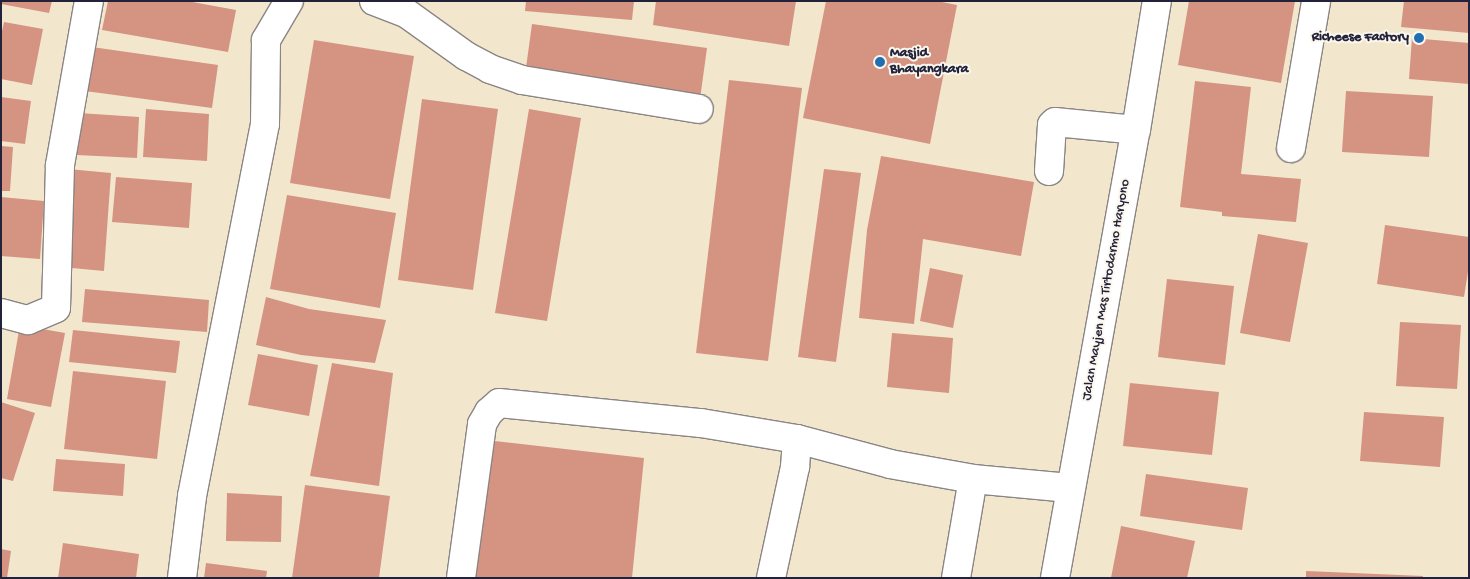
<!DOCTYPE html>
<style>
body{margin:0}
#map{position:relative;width:1470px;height:579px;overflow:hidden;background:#f2e7cc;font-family:"Gochi Hand",sans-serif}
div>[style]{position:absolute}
.building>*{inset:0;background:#d59382}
.roads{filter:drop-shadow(1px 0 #8a8484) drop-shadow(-1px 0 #8a8484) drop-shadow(0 1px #8a8484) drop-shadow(0 -1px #8a8484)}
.minor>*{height:28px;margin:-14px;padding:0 14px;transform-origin:14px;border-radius:14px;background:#fff}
.dots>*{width:14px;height:14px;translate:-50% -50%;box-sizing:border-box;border:2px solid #fbf7ec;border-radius:50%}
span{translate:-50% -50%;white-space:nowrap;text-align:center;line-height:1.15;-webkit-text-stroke:4px #fbf7ec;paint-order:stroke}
.poi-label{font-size:14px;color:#22223b;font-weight:700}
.right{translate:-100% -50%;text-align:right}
.left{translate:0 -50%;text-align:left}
.street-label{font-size:14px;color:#22223b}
.frame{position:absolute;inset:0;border:2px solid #22223b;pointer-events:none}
</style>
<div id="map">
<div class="building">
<div style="clip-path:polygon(1px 1px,52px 1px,49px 13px,1px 4px)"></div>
<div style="clip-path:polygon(108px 1px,187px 1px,236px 10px,228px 52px,102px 30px)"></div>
<div style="clip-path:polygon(526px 1px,634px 1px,632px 20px,525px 11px)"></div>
<div style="clip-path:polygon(656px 1px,796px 1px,789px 46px,653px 25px)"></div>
<div style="clip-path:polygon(826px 1px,937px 1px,957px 5px,930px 144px,803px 118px)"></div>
<div style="clip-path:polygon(1189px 1px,1295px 1px,1281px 83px,1178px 65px)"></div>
<div style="clip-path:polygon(1404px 1px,1469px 1px,1469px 33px,1401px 27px)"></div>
<div style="clip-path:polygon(4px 22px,43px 29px,32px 85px,1px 79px,1px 36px)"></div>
<div style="clip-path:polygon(532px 24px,707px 48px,700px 99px,525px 75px)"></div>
<div style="clip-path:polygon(1412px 38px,1469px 43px,1469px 84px,1409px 79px)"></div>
<div style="clip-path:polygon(314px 40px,414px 56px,390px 199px,290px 183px)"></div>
<div style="clip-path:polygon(92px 47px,218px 65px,212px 108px,85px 91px)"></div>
<div style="clip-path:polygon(729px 80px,802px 88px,768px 361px,696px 353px)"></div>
<div style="clip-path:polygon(1195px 81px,1251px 87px,1241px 174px,1301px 179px,1296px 222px,1222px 216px,1222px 212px,1180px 207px)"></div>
<div style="clip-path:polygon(1346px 91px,1433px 96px,1429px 157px,1342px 152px)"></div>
<div style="clip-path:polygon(1px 97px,31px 101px,25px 144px,1px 141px)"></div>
<div style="clip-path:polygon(422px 99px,498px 109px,473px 290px,398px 280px)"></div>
<div style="clip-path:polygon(146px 109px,209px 114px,207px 161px,143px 157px)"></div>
<div style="clip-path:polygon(529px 109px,581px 118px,547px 321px,495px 313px)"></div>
<div style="clip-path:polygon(79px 113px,139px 117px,137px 158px,77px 155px)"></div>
<div style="clip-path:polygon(1px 146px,13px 147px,10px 191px,1px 191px)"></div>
<div style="clip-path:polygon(881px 156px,1034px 182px,1021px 256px,923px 239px,914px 324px,859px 318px,867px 230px)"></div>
<div style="clip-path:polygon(68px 169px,111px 173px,104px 271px,61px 267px)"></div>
<div style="clip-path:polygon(824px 169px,861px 173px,836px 362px,798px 357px)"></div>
<div style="clip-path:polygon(116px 177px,192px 183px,189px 228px,112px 222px)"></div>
<div style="clip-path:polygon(287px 195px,396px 213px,380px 308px,270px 289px)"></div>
<div style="clip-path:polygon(1px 197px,44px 201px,40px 259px,1px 256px)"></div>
<div style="clip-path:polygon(1385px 225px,1469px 237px,1469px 265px,1464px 297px,1377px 284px)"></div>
<div style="clip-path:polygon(1258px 234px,1308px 243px,1290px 342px,1240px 333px)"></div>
<div style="clip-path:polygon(930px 268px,963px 275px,953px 328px,920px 321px)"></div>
<div style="clip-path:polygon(1167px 279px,1234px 286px,1225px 365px,1158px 357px)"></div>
<div style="clip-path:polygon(85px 289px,209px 300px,207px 332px,82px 322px)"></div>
<div style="clip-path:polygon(266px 297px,309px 309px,386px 320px,375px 363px,301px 355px,256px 345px)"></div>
<div style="clip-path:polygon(1400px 322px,1461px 325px,1457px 389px,1396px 386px)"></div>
<div style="clip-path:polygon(20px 325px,65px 333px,51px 407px,7px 399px)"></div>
<div style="clip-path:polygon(73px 330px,180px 341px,176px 373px,69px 362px)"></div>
<div style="clip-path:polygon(892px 333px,953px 338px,949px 393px,887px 387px)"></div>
<div style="clip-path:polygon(258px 354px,318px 365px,309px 416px,248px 405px)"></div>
<div style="clip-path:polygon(332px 363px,393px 373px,379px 486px,310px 476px)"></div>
<div style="clip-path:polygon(73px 371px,166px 381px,157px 459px,64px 449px)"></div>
<div style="clip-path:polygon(1130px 383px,1219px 392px,1212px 455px,1123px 446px)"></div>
<div style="clip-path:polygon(1px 402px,35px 413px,13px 481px,1px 478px)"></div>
<div style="clip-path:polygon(1364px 412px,1444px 417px,1440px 467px,1360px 461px)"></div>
<div style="clip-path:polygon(486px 440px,644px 458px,632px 578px,470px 578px)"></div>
<div style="clip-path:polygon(56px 459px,125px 464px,123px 496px,53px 491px)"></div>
<div style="clip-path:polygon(1146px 474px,1248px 488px,1242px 530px,1140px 516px)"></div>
<div style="clip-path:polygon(305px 485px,390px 496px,379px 578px,292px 578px)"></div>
<div style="clip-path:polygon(227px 493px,282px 496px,281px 542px,226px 541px)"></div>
<div style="clip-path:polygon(1121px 526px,1195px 541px,1187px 578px,1111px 578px)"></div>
<div style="clip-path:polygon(63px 543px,139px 554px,136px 578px,58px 578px)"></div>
<div style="clip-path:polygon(1px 549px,11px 551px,7px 578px,1px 578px)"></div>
<div style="clip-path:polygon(206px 563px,267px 571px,266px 578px,204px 578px)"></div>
<div style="clip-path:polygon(1306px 571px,1423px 576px,1423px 578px,1306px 578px)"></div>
</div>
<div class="roads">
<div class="minor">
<div style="left:374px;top:1px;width:34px;rotate:21deg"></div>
<div style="left:406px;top:13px;width:74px;rotate:35.6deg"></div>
<div style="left:466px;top:56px;width:27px;rotate:28deg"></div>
<div style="left:490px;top:69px;width:34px;rotate:19deg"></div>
<div style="left:522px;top:80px;width:179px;rotate:9.3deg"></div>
<div style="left:1291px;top:148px;width:149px;rotate:-80.3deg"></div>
<div style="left:1049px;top:171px;width:46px;rotate:-86.3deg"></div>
<div style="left:1052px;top:125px;width:4px;rotate:-45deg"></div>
<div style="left:1055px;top:122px;width:81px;rotate:5.6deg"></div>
<div style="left:1px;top:313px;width:28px;rotate:15deg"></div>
<div style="left:28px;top:320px;width:30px;rotate:-23deg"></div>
<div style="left:56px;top:308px;width:143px;rotate:-88.4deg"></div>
<div style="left:60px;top:165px;width:167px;rotate:-80deg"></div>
<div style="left:797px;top:439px;width:96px;rotate:15deg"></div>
<div style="left:890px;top:464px;width:84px;rotate:10.2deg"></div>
<div style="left:973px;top:479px;width:97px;rotate:5.3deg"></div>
<div style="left:182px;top:578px;width:83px;rotate:-83deg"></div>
<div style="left:192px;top:496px;width:379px;rotate:-78.9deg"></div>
<div style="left:265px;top:124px;width:84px;rotate:-89.3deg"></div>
<div style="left:266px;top:40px;width:45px;rotate:-59.5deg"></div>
<div style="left:461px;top:578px;width:155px;rotate:-82.2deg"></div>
<div style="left:482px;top:424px;width:14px;rotate:-60deg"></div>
<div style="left:489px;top:412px;width:13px;rotate:-42deg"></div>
<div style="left:499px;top:403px;width:203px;rotate:5.7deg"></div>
<div style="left:701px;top:423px;width:97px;rotate:9.5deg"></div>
<div style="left:797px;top:439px;width:28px;rotate:94deg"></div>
<div style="left:795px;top:467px;width:114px;rotate:102.2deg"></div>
<div style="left:956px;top:578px;width:100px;rotate:-80.3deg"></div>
<div style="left:1055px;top:578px;width:455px;rotate:-79.8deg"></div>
<div style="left:1136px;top:130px;width:131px;rotate:-80.8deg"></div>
</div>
</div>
<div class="dots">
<div style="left:1419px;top:38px;background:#1f6fb2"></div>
<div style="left:880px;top:62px;background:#1f6fb2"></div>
</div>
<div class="poi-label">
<span class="right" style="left:1409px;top:38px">Richeese Factory</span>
<span class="left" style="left:890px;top:62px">Masjid<br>Bhayangkara</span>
</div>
<div class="street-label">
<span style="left:1107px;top:290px;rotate:-80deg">Jalan Mayjen Mas Tirtodarmo Haryono</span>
</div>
<div class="frame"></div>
</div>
